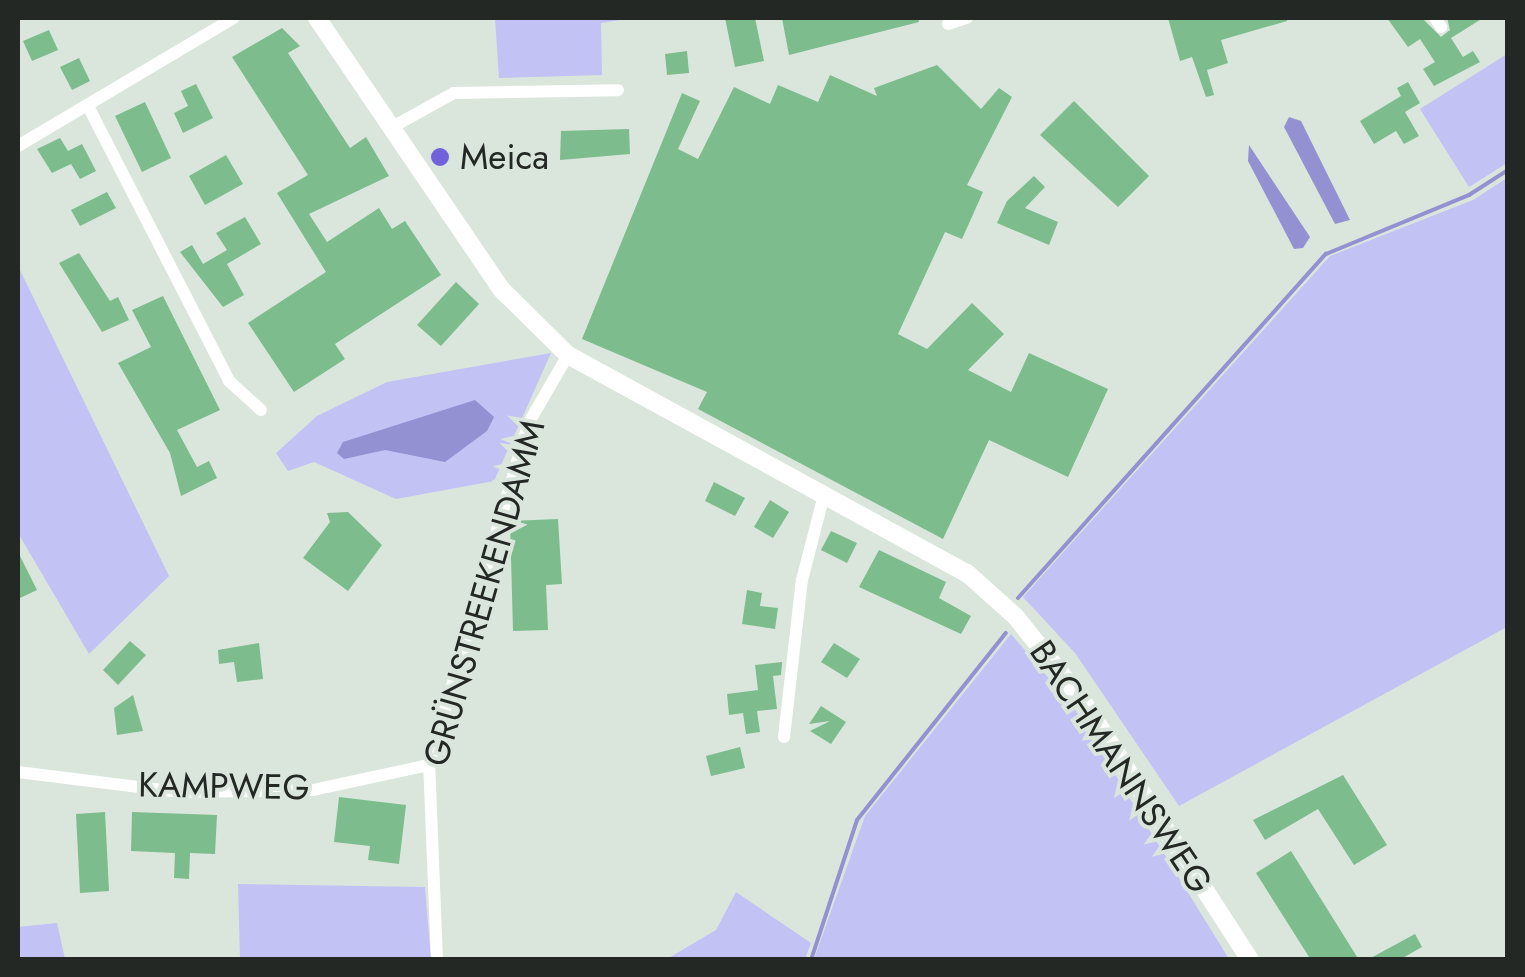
<!DOCTYPE html>
<meta charset="utf-8">
<style>
body{margin:0}
#map{position:relative;width:1525px;height:977px;overflow:hidden;background:#dae6dc;font-family:Jost,sans-serif}
div>[style]{position:absolute}
.green>*{inset:0;background:#c2c2f5}
.water>*{inset:0;background:#9391d2}
.stream>*{height:4px;margin:-2px;padding:0 2px;transform-origin:2px;border-radius:2px;background:#9391d2}
.building>*{inset:0;background:#7cbc8d}
.street>*{height:12px;margin:-6px;padding:0 6px;transform-origin:6px;border-radius:6px;background:#fff}
.secondary>*{height:18px;margin:-9px;padding:0 9px;transform-origin:9px;border-radius:9px;background:#fff}
.dots>*{width:28px;height:28px;translate:-50% -50%;box-sizing:border-box;border:5px solid #dae6dc;border-radius:50%}
span{translate:-50% -50%;white-space:nowrap;text-align:center;line-height:1.15;-webkit-text-stroke:8px #dae6dc;paint-order:stroke}
.poi-label{font-size:35px;color:#242825}
.left{translate:0 -50%;text-align:left}
.street-label{font-size:35px;color:#242825}
.frame{position:absolute;inset:0;border:20px solid #242825;pointer-events:none}
</style>
<div id="map">
<div class="green">
<div style="clip-path:polygon(495px 18px,632px 18px,601px 23px,602px 75px,499px 78px)"></div>
<div style="clip-path:polygon(1507px 54px,1507px 163px,1469px 187px,1420px 109px)"></div>
<div style="clip-path:polygon(1507px 178px,1507px 627px,1179px 806px,1075px 653px,1023px 597px,1330px 256px,1473px 200px)"></div>
<div style="clip-path:polygon(18px 266px,169px 576px,89px 654px,18px 533px)"></div>
<div style="clip-path:polygon(551px 353px,494px 481px,396px 499px,314px 462px,288px 471px,276px 453px,317px 416px,387px 382px)"></div>
<div style="clip-path:polygon(1011px 634px,1074px 708px,1229px 959px,814px 959px,865px 816px)"></div>
<div style="clip-path:polygon(238px 884px,425px 887px,431px 959px,240px 959px)"></div>
<div style="clip-path:polygon(736px 892px,811px 943px,805px 959px,667px 959px,716px 930px)"></div>
<div style="clip-path:polygon(57px 923px,65px 959px,18px 959px,18px 927px)"></div>
</div>
<div class="water">
<div style="clip-path:polygon(1289px 117px,1301px 121px,1350px 220px,1335px 224px,1284px 127px)"></div>
<div style="clip-path:polygon(1249px 145px,1310px 237px,1303px 248px,1294px 249px,1248px 161px)"></div>
<div style="clip-path:polygon(475px 400px,494px 417px,487px 431px,445px 462px,385px 450px,344px 459px,337px 453px,343px 442px)"></div>
</div>
<div class="stream">
<div style="left:1018px;top:598px;width:462px;rotate:-48.2deg"></div>
<div style="left:1326px;top:254px;width:155px;rotate:-22.4deg"></div>
<div style="left:1469px;top:195px;width:46px;rotate:-32.7deg"></div>
<div style="left:811px;top:960px;width:147px;rotate:-71.8deg"></div>
<div style="left:857px;top:820px;width:239px;rotate:-51.5deg"></div>
</div>
<div class="building">
<div style="clip-path:polygon(725px 18px,755px 18px,764px 61px,735px 67px)"></div>
<div style="clip-path:polygon(782px 18px,918px 18px,919px 22px,789px 55px)"></div>
<div style="clip-path:polygon(1168px 18px,1287px 18px,1287px 21px,1221px 40px,1228px 63px,1207px 70px,1214px 95px,1206px 97px,1192px 57px,1180px 61px)"></div>
<div style="clip-path:polygon(1387px 18px,1422px 18px,1441px 37px,1450px 30px,1447px 18px,1483px 18px,1451px 38px,1463px 57px,1473px 51px,1480px 62px,1434px 86px,1423px 69px,1435px 62px,1420px 39px,1408px 47px)"></div>
<div style="clip-path:polygon(282px 28px,300px 46px,288px 53px,350px 148px,366px 137px,389px 176px,309px 214px,327px 242px,379px 208px,392px 229px,405px 221px,441px 275px,335px 344px,345px 359px,294px 392px,248px 323px,326px 272px,277px 193px,308px 175px,232px 57px)"></div>
<div style="clip-path:polygon(49px 30px,58px 50px,32px 61px,23px 41px)"></div>
<div style="clip-path:polygon(687px 51px,689px 73px,667px 75px,665px 54px)"></div>
<div style="clip-path:polygon(79px 58px,90px 81px,72px 90px,60px 67px)"></div>
<div style="clip-path:polygon(937px 65px,981px 109px,999px 88px,1012px 97px,967px 185px,983px 192px,962px 239px,945px 232px,898px 334px,927px 349px,972px 303px,1004px 334px,968px 370px,1011px 392px,1029px 353px,1108px 389px,1068px 477px,989px 440px,943px 539px,698px 409px,707px 392px,582px 339px,682px 93px,700px 101px,678px 149px,698px 159px,734px 87px,770px 104px,778px 85px,818px 102px,830px 75px,877px 96px,874px 88px)"></div>
<div style="clip-path:polygon(1408px 82px,1420px 103px,1405px 112px,1419px 136px,1404px 144px,1396px 131px,1374px 144px,1360px 121px,1401px 96px,1397px 88px)"></div>
<div style="clip-path:polygon(196px 84px,213px 118px,183px 133px,174px 113px,188px 106px,181px 91px)"></div>
<div style="clip-path:polygon(1074px 101px,1149px 176px,1118px 207px,1040px 135px)"></div>
<div style="clip-path:polygon(145px 102px,171px 158px,142px 172px,115px 116px)"></div>
<div style="clip-path:polygon(629px 129px,630px 154px,560px 160px,561px 131px)"></div>
<div style="clip-path:polygon(60px 138px,68px 151px,82px 144px,96px 171px,80px 179px,71px 164px,52px 173px,37px 149px)"></div>
<div style="clip-path:polygon(226px 155px,243px 184px,205px 205px,189px 176px)"></div>
<div style="clip-path:polygon(1034px 176px,1045px 187px,1025px 208px,1058px 222px,1049px 245px,997px 223px,1007px 201px)"></div>
<div style="clip-path:polygon(107px 192px,116px 208px,80px 226px,71px 210px)"></div>
<div style="clip-path:polygon(245px 217px,261px 244px,227px 264px,244px 295px,223px 307px,180px 252px,192px 245px,203px 264px,227px 250px,216px 233px)"></div>
<div style="clip-path:polygon(79px 253px,110px 301px,118px 297px,129px 320px,102px 332px,59px 263px)"></div>
<div style="clip-path:polygon(456px 282px,479px 304px,441px 346px,417px 325px)"></div>
<div style="clip-path:polygon(163px 296px,220px 410px,177px 430px,197px 467px,209px 461px,217px 478px,181px 496px,170px 453px,118px 363px,151px 347px,132px 310px)"></div>
<div style="clip-path:polygon(714px 482px,745px 498px,735px 516px,705px 501px)"></div>
<div style="clip-path:polygon(770px 500px,789px 512px,773px 538px,754px 527px)"></div>
<div style="clip-path:polygon(348px 512px,382px 545px,348px 591px,303px 558px,330px 522px,327px 513px)"></div>
<div style="clip-path:polygon(558px 519px,562px 584px,546px 585px,548px 630px,513px 631px,510px 521px)"></div>
<div style="clip-path:polygon(831px 531px,857px 543px,847px 563px,821px 550px)"></div>
<div style="clip-path:polygon(879px 550px,946px 582px,939px 598px,971px 616px,961px 634px,859px 587px)"></div>
<div style="clip-path:polygon(18px 552px,37px 590px,18px 599px)"></div>
<div style="clip-path:polygon(747px 590px,762px 593px,760px 606px,778px 608px,775px 629px,742px 624px)"></div>
<div style="clip-path:polygon(130px 641px,146px 655px,118px 685px,103px 670px)"></div>
<div style="clip-path:polygon(259px 643px,263px 679px,237px 682px,234px 662px,219px 664px,218px 650px)"></div>
<div style="clip-path:polygon(834px 643px,860px 659px,847px 678px,821px 662px)"></div>
<div style="clip-path:polygon(782px 662px,781px 675px,773px 676px,777px 709px,757px 711px,760px 732px,746px 734px,743px 713px,729px 715px,727px 694px,758px 690px,755px 665px)"></div>
<div style="clip-path:polygon(133px 695px,143px 731px,117px 735px,114px 708px)"></div>
<div style="clip-path:polygon(821px 706px,846px 722px,831px 744px,810px 731px,830px 721px,809px 724px)"></div>
<div style="clip-path:polygon(740px 747px,745px 768px,711px 776px,706px 756px)"></div>
<div style="clip-path:polygon(1343px 775px,1387px 845px,1354px 865px,1318px 809px,1265px 840px,1253px 820px)"></div>
<div style="clip-path:polygon(339px 797px,406px 805px,399px 864px,368px 860px,370px 846px,334px 842px)"></div>
<div style="clip-path:polygon(105px 812px,109px 891px,80px 893px,76px 814px)"></div>
<div style="clip-path:polygon(132px 812px,217px 815px,215px 854px,190px 853px,189px 879px,174px 878px,175px 853px,131px 851px)"></div>
<div style="clip-path:polygon(1291px 851px,1359px 960px,1311px 960px,1256px 873px)"></div>
<div style="clip-path:polygon(1415px 934px,1422px 947px,1399px 960px,1367px 960px)"></div>
</div>
<div class="street">
<div style="left:1435px;top:18px;width:11px;rotate:56deg"></div>
<div style="left:948px;top:24px;width:20px;rotate:-18deg"></div>
<div style="left:90px;top:110px;width:305px;rotate:62.8deg"></div>
<div style="left:229px;top:381px;width:43px;rotate:42.2deg"></div>
<div style="left:396px;top:125px;width:66px;rotate:-28.9deg"></div>
<div style="left:454px;top:93px;width:164px;rotate:-1deg"></div>
<div style="left:18px;top:146px;width:251px;rotate:-30.7deg"></div>
<div style="left:784px;top:737px;width:158px;rotate:-83.5deg"></div>
<div style="left:802px;top:580px;width:88px;rotate:-75.5deg"></div>
<div style="left:18px;top:772px;width:161px;rotate:7.1deg"></div>
<div style="left:178px;top:792px;width:135px;rotate:-0.8deg"></div>
<div style="left:313px;top:790px;width:119px;rotate:-12.2deg"></div>
<div style="left:437px;top:960px;width:195px;rotate:-92.3deg"></div>
<div style="left:429px;top:765px;width:355px;rotate:-73.8deg"></div>
<div style="left:528px;top:424px;width:80px;rotate:-59.9deg"></div>
</div>
<div class="secondary">
<div style="left:317px;top:18px;width:329px;rotate:55.8deg"></div>
<div style="left:502px;top:290px;width:93px;rotate:44.6deg"></div>
<div style="left:568px;top:355px;width:455px;rotate:28.7deg"></div>
<div style="left:967px;top:573px;width:66px;rotate:41.9deg"></div>
<div style="left:1016px;top:617px;width:106px;rotate:51.5deg"></div>
<div style="left:1082px;top:700px;width:310px;rotate:57.1deg"></div>
</div>
<div class="dots">
<div style="left:440px;top:157px;background:#7162dc"></div>
</div>
<div class="poi-label">
<span class="left" style="left:460px;top:157px">Meica</span>
</div>
<div class="street-label">
<span style="left:484px;top:593px;rotate:-74deg">GRÜNSTREEKENDAMM</span>
<span style="left:1121px;top:767px;rotate:56deg">BACHMANNSWEG</span>
<span style="left:224px;top:786px;rotate:1deg">KAMPWEG</span>
</div>
<div class="frame"></div>
</div>
